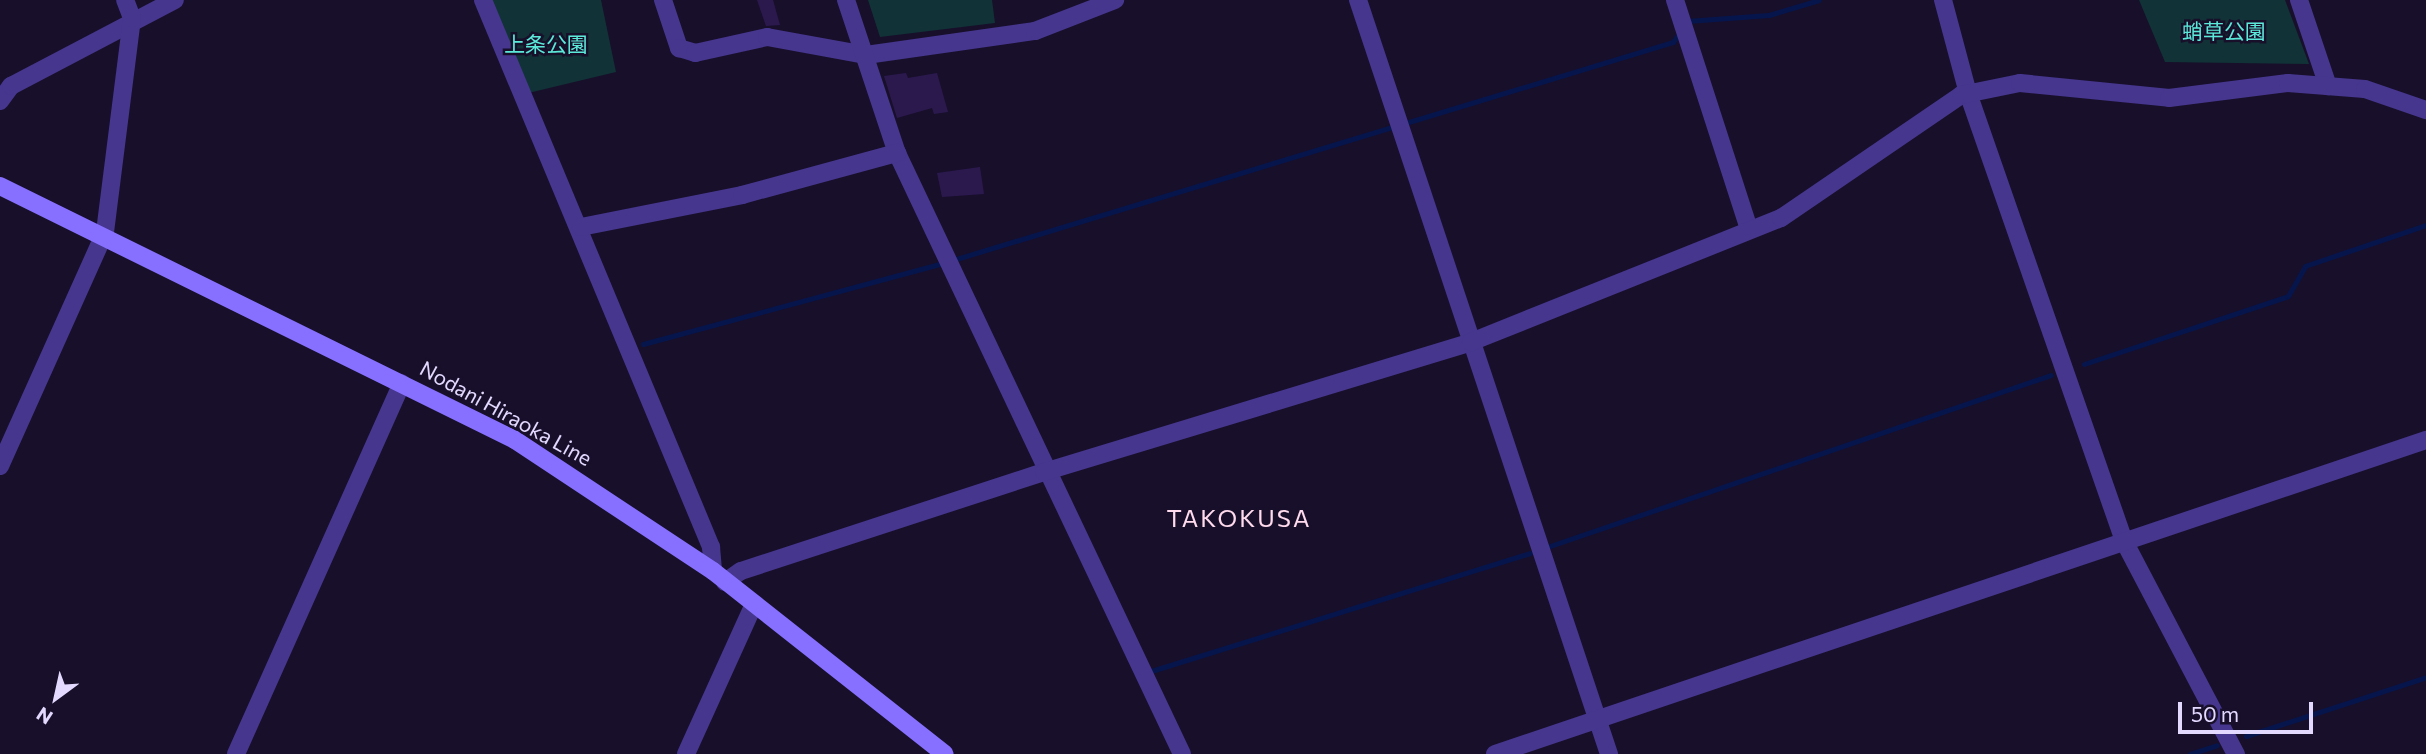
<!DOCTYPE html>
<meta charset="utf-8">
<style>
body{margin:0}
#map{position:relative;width:2426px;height:754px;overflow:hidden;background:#180f2b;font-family:Commissioner,"Noto Sans JP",sans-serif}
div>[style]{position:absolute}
.green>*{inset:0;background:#113236}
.stream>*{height:5px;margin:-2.5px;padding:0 2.5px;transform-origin:2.5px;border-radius:2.5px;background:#06164d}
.building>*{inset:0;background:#2b194e}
.minor>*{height:18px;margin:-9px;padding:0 9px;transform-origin:9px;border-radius:9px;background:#46368e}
.tertiary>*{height:18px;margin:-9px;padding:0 9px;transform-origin:9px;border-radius:9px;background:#46368e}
.secondary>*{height:18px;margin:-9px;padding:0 9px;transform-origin:9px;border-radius:9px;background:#8770ff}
span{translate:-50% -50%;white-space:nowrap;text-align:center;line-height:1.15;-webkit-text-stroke:5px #180f2b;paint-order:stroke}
.park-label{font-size:21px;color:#5be9d9}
.street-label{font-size:21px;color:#e3d9ff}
.quarter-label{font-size:24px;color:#ffdbed;letter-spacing:2px}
.north{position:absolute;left:21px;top:663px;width:70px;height:70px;-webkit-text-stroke:5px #180f2b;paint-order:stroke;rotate:213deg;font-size:19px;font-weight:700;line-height:28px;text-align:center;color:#e3d9ff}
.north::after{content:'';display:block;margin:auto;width:24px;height:32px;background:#e3d9ff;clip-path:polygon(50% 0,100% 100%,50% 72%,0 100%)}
.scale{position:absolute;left:2178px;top:702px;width:135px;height:32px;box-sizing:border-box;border:4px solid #e3d9ff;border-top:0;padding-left:9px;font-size:21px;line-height:24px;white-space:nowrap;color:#e3d9ff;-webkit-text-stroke:5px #180f2b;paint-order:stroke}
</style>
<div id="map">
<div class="green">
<div style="clip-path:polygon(483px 0,601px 0,616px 72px,520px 95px)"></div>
<div style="clip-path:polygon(868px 0,992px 0,995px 23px,880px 37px)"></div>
<div style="clip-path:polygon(2139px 0,2285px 0,2309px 64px,2165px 62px)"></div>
</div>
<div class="stream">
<div style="left:1687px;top:21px;width:82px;rotate:-4.2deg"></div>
<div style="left:1769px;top:15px;width:52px;rotate:-16.7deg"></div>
<div style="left:643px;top:344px;width:311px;rotate:-15.1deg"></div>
<div style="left:943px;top:263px;width:763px;rotate:-16.84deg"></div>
<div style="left:1673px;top:42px;width:12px;rotate:-55deg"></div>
<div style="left:2084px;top:364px;width:215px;rotate:-18.4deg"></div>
<div style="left:2288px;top:296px;width:34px;rotate:-60deg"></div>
<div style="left:2305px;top:266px;width:128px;rotate:-18.7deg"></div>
<div style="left:1550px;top:546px;width:529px;rotate:-18.85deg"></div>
<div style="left:1148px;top:672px;width:400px;rotate:-17.3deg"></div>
<div style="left:2246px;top:736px;width:189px;rotate:-18.1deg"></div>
<div style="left:2190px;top:754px;width:28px;rotate:-18deg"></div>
</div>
<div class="building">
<div style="clip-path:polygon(757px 0,773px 0,780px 25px,766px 26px)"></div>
<div style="clip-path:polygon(906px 73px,908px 78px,937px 73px,948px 112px,934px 114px,932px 108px,897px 118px,884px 76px)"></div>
<div style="clip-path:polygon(980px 167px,984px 194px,942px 197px,937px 173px)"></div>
</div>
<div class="minor">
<div style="left:483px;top:0;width:593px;rotate:67.37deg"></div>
<div style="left:711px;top:547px;width:24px;rotate:85deg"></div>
<div style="left:663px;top:0;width:51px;rotate:71.6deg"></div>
<div style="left:679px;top:48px;width:17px;rotate:17deg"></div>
<div style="left:695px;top:53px;width:74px;rotate:-12.5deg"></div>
<div style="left:767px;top:37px;width:101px;rotate:10.3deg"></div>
<div style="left:866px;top:55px;width:171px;rotate:-8.1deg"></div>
<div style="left:1035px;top:31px;width:86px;rotate:-21.2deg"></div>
<div style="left:846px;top:0;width:161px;rotate:71.6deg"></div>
<div style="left:897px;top:153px;width:665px;rotate:64.63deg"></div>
<div style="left:1358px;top:0;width:795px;rotate:71.59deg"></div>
<div style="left:1675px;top:0;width:241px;rotate:72.1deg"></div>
<div style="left:1943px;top:0;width:96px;rotate:75deg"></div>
<div style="left:1968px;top:93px;width:474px;rotate:70.8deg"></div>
<div style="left:2124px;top:541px;width:241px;rotate:62.3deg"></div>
<div style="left:2299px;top:0;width:91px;rotate:71.4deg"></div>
<div style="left:0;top:101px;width:19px;rotate:-54deg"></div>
<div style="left:11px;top:86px;width:185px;rotate:-27.7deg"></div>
<div style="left:581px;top:227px;width:164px;rotate:-11.2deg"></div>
<div style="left:742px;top:195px;width:161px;rotate:-15.2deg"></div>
<div style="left:0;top:466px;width:256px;rotate:-65.8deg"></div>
<div style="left:105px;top:232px;width:216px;rotate:-82.8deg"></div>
<div style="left:132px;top:18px;width:19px;rotate:-111deg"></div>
<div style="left:725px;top:582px;width:19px;rotate:-35deg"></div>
<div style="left:741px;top:571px;width:319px;rotate:-18.1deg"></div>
<div style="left:1044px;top:472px;width:446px;rotate:-16.9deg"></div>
<div style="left:1471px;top:342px;width:334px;rotate:-21.8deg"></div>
<div style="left:1781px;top:218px;width:218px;rotate:-34.3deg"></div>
<div style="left:1961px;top:95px;width:60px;rotate:-11.5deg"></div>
<div style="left:2020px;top:83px;width:150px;rotate:5.7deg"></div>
<div style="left:2169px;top:98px;width:120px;rotate:-7.2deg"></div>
<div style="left:2288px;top:83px;width:77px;rotate:4.5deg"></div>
<div style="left:2365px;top:89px;width:65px;rotate:19deg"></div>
<div style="left:236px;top:754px;width:406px;rotate:-65.9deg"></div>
<div style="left:686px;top:754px;width:165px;rotate:-65.6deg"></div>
</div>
<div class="tertiary">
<div style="left:1495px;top:754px;width:983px;rotate:-18.64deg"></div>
</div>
<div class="secondary">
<div style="left:0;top:186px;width:574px;rotate:26.25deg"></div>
<div style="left:515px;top:440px;width:237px;rotate:33.5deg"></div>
<div style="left:713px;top:571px;width:295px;rotate:38.3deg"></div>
</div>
<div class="park-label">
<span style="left:2224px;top:31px">蛸草公園</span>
<span style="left:546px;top:44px">上条公園</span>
</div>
<div class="street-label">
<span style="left:506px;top:413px;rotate:29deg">Nodani Hiraoka Line</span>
</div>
<div class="quarter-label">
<span style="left:1239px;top:518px">TAKOKUSA</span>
</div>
<div class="north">N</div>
<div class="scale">50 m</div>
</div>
